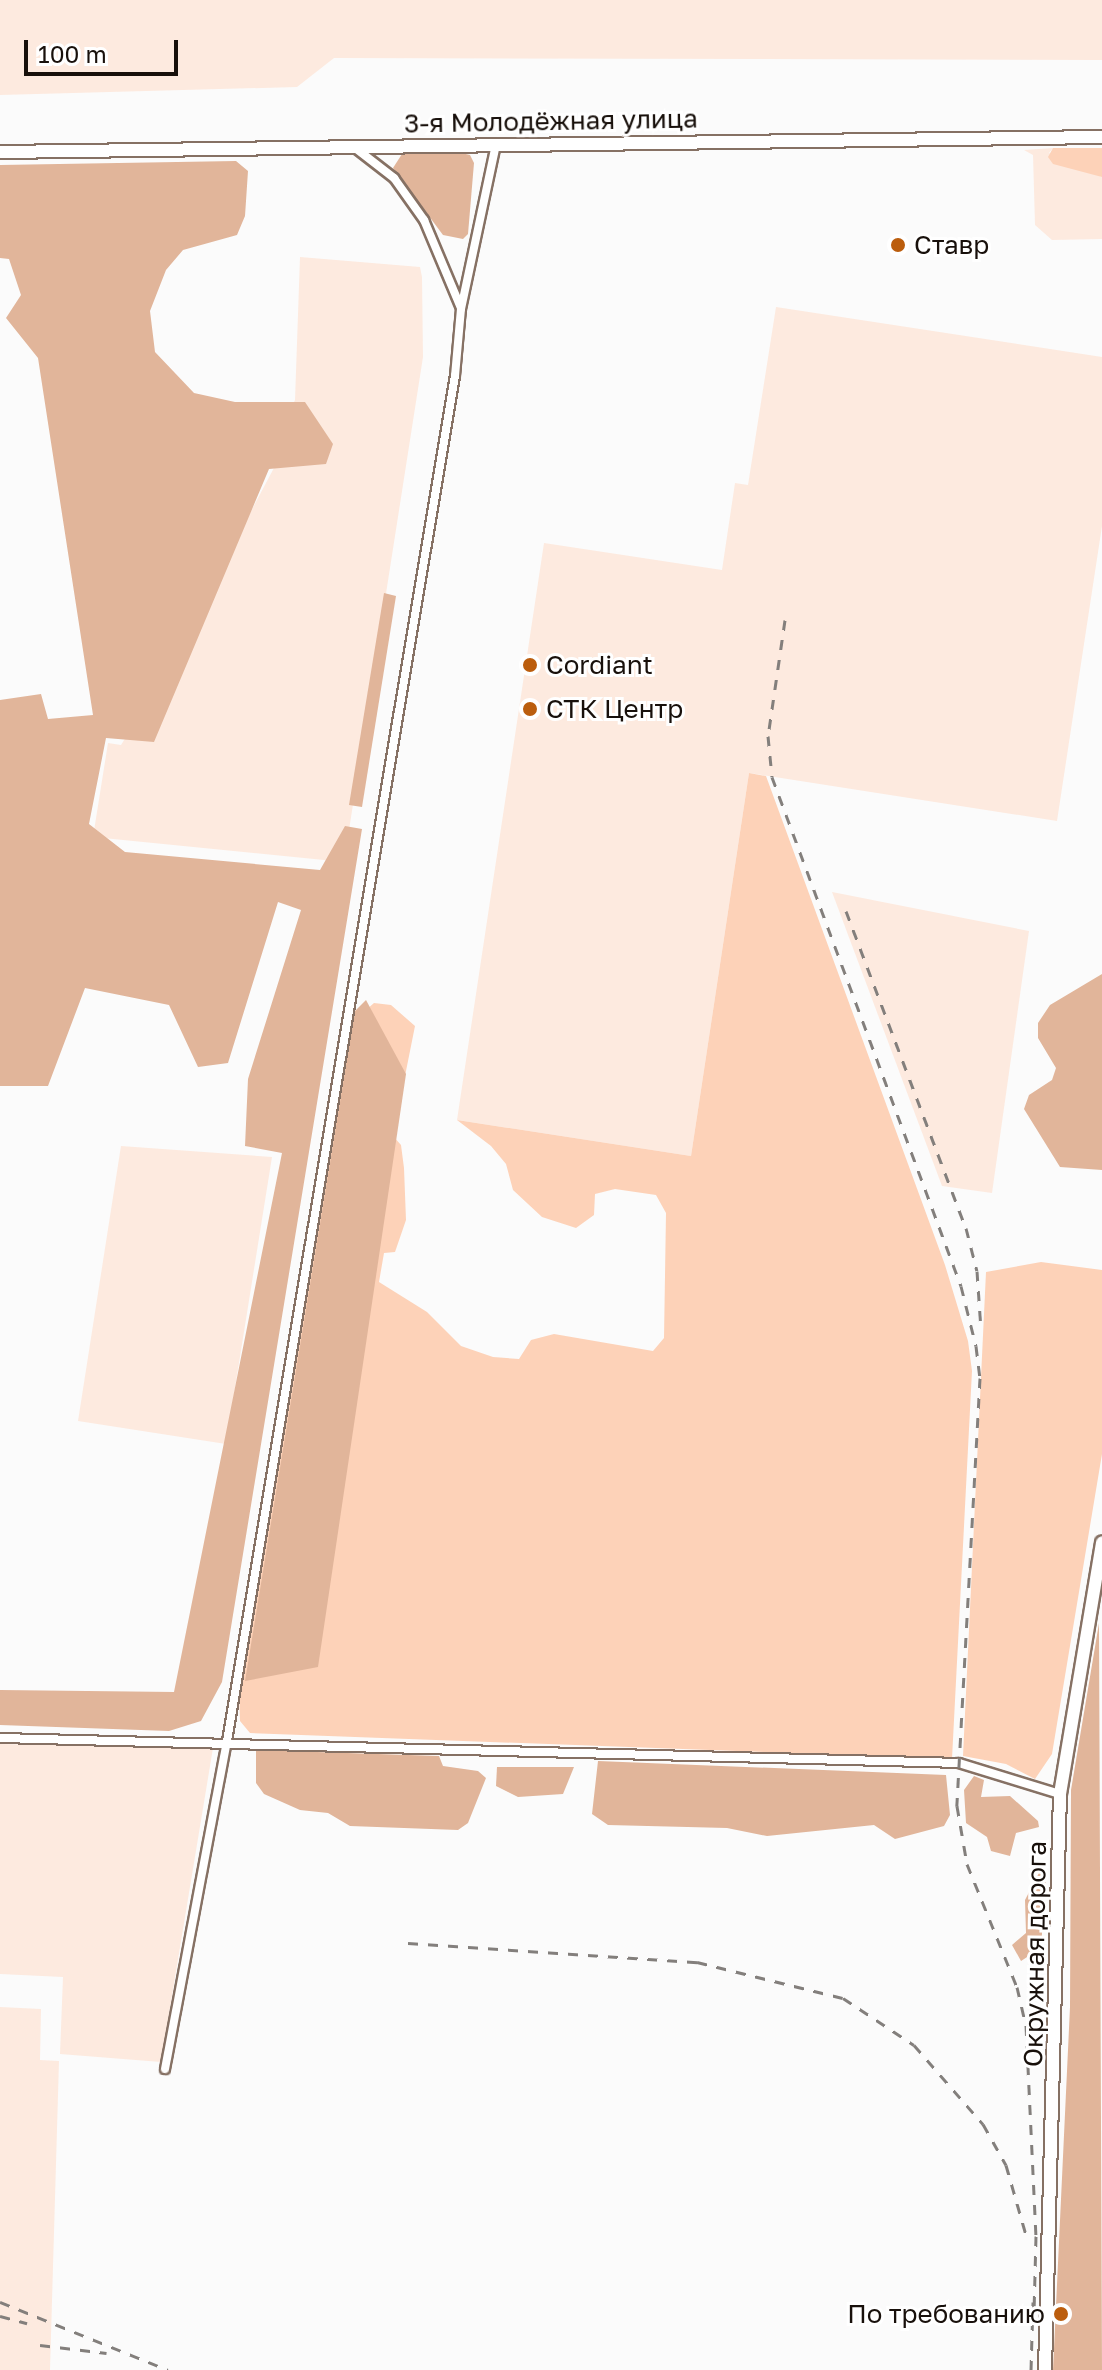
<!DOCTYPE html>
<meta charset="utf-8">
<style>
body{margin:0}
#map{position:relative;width:1102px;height:2370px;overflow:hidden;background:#fbfbfb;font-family:"Golos Text",sans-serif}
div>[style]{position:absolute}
.built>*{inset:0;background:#fdeadf}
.green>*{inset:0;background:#fdd2b8}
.forest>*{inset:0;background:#e1b59a}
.roads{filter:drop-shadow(2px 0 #867164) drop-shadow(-2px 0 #867164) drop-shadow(0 2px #867164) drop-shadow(0 -2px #867164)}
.street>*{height:8px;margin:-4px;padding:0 4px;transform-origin:4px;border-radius:4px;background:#fff}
.secondary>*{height:12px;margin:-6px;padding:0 6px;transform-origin:6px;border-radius:6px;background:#fff}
.rail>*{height:3px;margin-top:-1.5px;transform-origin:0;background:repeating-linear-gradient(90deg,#837f7c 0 10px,transparent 0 20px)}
.dots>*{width:22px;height:22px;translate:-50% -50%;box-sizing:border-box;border:4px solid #fff;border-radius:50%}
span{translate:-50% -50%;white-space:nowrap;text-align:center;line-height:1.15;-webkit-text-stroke:6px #fff;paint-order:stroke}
.street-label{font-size:26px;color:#18100b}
.poi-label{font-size:26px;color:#18100b}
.left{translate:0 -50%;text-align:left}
.right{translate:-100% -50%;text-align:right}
.scale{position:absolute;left:24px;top:40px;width:154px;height:36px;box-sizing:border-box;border:4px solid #18100b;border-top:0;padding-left:10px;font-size:24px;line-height:28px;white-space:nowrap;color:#18100b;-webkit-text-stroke:6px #fff;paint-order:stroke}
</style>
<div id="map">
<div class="built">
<div style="clip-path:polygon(0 0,1102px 0,1102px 60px,334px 58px,297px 87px,0 95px)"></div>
<div style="clip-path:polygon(1053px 148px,1049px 153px,1102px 177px,1102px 239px,1052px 240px,1035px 225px,1033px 155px,1024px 150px)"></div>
<div style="clip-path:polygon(300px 257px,420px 267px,422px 277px,423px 357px,344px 862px,93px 837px,108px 743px,121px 745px,159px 684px,275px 466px,266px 462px,295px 400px)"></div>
<div style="clip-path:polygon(776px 307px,1102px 357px,1102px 526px,1057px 821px,749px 773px,691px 1156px,457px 1120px,544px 543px,722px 570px,735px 483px,748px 485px)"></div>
<div style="clip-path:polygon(832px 892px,1029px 931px,992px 1193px,942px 1186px)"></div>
<div style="clip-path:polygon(121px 1146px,272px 1157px,226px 1444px,78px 1421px)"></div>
<div style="clip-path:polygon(0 1744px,213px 1748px,161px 2062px,60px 2054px,63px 1977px,0 1974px)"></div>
<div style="clip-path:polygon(0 2007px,41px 2009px,40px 2060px,59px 2061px,50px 2370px,0 2370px)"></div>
</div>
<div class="green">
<div style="clip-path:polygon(1053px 148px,1102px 148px,1102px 177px,1053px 164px,1048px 157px)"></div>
<div style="clip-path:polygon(749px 773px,766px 776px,945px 1265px,968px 1341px,972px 1371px,952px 1759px,250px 1733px,240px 1721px,239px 1690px,351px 1023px,374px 1003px,391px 1005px,415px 1026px,393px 1136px,401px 1145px,404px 1168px,406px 1220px,395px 1252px,384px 1253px,379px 1282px,427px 1312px,461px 1346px,493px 1357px,519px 1359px,531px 1340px,554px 1334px,653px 1351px,664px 1338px,666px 1213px,656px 1195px,615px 1189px,595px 1194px,594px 1215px,576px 1228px,542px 1217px,513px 1190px,506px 1164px,491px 1146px,457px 1120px,691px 1156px)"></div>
<div style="clip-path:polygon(1041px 1262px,1102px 1270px,1102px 1454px,1052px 1754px,1035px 1779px,1006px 1764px,963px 1756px,986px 1272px)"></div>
</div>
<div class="forest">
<div style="clip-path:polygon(457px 152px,470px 155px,474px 163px,468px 234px,463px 239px,443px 235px,393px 168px,402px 154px)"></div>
<div style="clip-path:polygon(236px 161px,248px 171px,245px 216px,237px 235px,183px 250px,166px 270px,150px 311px,155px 352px,194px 393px,235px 402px,305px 402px,333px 444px,326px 464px,269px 469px,154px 742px,106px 738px,89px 824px,125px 852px,320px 870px,345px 826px,362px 829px,222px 1682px,201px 1721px,169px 1731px,0 1725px,0 1690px,174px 1692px,282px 1153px,245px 1146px,248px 1079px,301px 910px,278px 902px,228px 1063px,198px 1067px,169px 1005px,85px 988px,48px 1086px,0 1086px,0 700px,41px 694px,48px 719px,93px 715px,38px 358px,6px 318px,21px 295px,9px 259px,0 258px,0 165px)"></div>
<div style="clip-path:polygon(384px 593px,396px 596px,362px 807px,349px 805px)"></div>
<div style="clip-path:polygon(1102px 974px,1102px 1170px,1060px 1167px,1024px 1109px,1029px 1095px,1052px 1080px,1056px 1068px,1038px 1038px,1038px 1023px,1050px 1005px)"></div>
<div style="clip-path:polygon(366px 1000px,406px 1074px,318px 1667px,245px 1681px,355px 1011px)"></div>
<div style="clip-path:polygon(1099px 1623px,1102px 2370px,1053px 2370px,1070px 2007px,1071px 1790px)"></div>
<div style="clip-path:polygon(256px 1750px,439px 1756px,443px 1766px,478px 1771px,486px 1778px,468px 1823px,458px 1830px,350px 1826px,328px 1813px,300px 1810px,264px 1794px,256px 1783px)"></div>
<div style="clip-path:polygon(598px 1761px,946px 1775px,950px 1815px,944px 1826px,895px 1839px,874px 1825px,767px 1836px,727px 1828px,608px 1825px,592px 1814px)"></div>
<div style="clip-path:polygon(497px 1767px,574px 1767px,563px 1794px,518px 1797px,496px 1786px)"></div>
<div style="clip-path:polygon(974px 1776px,984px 1780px,981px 1797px,1010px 1796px,1038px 1821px,1039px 1827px,1016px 1833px,1010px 1856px,991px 1851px,987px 1837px,966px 1823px,964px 1790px)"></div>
<div style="clip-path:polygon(1041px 1869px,1046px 1876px,1041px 1948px,1021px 1961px,1012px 1945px,1026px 1933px,1025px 1900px)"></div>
</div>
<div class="roads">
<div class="street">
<div style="left:354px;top:147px;width:51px;rotate:37.8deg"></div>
<div style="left:394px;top:178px;width:52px;rotate:54.5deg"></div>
<div style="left:424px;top:220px;width:95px;rotate:67.2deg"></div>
<div style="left:0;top:1738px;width:959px;rotate:1.49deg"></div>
<div style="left:959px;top:1763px;width:106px;rotate:17.1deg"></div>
<div style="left:165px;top:2069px;width:334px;rotate:-79.3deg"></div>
<div style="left:227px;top:1741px;width:1384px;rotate:-80.52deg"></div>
<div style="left:455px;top:376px;width:67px;rotate:-84.9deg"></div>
<div style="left:461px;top:309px;width:169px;rotate:-78deg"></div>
</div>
<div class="secondary">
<div style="left:0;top:152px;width:1102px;rotate:-0.78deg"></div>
<div style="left:1045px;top:2370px;width:576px;rotate:-88.51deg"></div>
<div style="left:1060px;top:1794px;width:255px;rotate:-80.5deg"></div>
</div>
</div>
<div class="rail">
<div style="left:785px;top:620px;width:117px;rotate:98.3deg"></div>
<div style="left:768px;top:736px;width:41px;rotate:84.4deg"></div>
<div style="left:772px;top:777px;width:543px;rotate:69.63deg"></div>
<div style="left:961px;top:1286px;width:62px;rotate:76deg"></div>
<div style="left:976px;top:1346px;width:32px;rotate:83deg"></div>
<div style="left:980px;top:1378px;width:429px;rotate:93.1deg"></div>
<div style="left:957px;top:1806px;width:59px;rotate:80.2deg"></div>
<div style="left:967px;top:1864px;width:133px;rotate:67.9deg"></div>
<div style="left:1017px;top:1987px;width:39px;rotate:77deg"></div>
<div style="left:1026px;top:2025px;width:211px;rotate:87.3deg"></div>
<div style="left:1036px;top:2236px;width:74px;rotate:91.5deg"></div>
<div style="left:846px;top:911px;width:339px;rotate:69.3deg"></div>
<div style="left:966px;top:1228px;width:44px;rotate:75.7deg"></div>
<div style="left:977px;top:1271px;width:59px;rotate:86.1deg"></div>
<div style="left:408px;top:1943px;width:290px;rotate:3.8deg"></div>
<div style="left:697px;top:1962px;width:150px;rotate:13.9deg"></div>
<div style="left:843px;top:1998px;width:85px;rotate:33.5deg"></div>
<div style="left:914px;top:2045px;width:105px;rotate:48.9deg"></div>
<div style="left:983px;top:2124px;width:47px;rotate:60.7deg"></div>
<div style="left:1006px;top:2165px;width:76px;rotate:74deg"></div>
<div style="left:0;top:2302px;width:181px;rotate:22deg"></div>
<div style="left:0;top:2316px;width:28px;rotate:15deg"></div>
<div style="left:40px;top:2345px;width:67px;rotate:6.8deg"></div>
<div style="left:1031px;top:2370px;width:68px;rotate:-88.3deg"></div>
</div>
<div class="dots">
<div style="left:898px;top:245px;background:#bb5d0d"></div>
<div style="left:530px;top:665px;background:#bb5d0d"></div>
<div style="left:530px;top:709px;background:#bb5d0d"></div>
<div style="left:1061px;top:2314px;background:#bb5d0d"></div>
</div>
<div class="street-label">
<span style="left:551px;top:121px;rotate:-1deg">3-я Молодёжная улица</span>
<span style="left:1035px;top:1954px;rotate:-89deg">Окружная дорога</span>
</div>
<div class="poi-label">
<span class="left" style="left:914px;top:245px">Ставр</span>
<span class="left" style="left:546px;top:665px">Cordiant</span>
<span class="left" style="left:546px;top:709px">СТК Центр</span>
<span class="right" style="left:1045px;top:2314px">По требованию</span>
</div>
<div class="scale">100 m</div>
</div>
